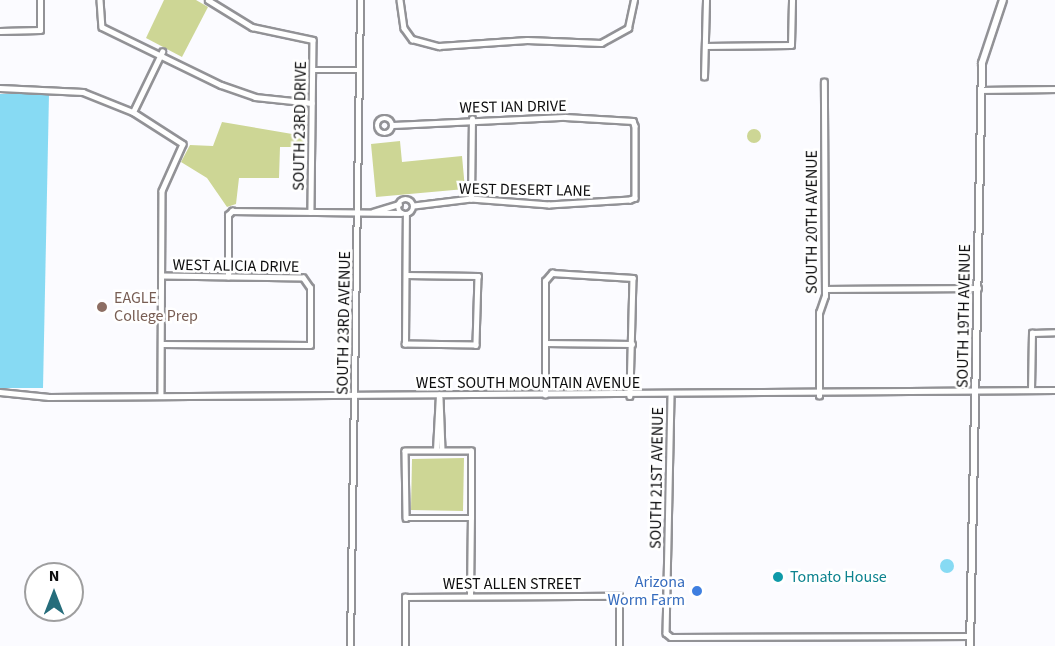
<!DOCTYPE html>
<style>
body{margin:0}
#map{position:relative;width:1055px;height:646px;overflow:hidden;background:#fbfbff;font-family:"Source Sans 3",sans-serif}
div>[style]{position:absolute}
.green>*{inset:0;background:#cdd695}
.round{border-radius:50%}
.water>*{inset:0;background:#87daf3}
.roads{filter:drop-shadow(2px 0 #929296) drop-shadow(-2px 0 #929296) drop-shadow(0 2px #929296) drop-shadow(0 -2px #929296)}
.street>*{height:4.5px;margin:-2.25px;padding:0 2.25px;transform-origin:2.25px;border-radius:2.25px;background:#fff}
.street>.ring{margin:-2.25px;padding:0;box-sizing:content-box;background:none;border:4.5px solid #fff;border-radius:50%}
.secondary>*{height:6px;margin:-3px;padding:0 3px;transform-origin:3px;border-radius:3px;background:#fff}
.dots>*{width:16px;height:16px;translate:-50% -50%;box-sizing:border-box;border:3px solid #fff;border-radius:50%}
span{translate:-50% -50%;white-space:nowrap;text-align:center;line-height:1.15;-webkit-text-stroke:5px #fff;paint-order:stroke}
.street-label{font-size:16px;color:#0d0d0e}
.education-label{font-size:16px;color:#785e54}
.left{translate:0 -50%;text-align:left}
.culture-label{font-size:16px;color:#0d838f}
.shop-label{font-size:16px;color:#366cbe}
.right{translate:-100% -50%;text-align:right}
.north{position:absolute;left:24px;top:562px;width:60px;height:60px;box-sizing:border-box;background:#fff;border:2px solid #9e9e9f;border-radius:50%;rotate:0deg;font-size:16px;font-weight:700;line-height:24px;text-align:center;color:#0d0d0e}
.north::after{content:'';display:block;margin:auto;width:21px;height:27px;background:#266d7b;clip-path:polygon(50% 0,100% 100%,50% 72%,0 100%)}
</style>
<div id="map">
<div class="green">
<div style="clip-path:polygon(164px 0,196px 0,208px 7px,182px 57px,146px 38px)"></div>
<div style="clip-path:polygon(222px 122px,304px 136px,303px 147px,280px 147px,279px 178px,239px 178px,236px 204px,227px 207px,207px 178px,181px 162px,190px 145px,213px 146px)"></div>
<div class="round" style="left:747px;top:129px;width:14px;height:14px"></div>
<div style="clip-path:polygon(400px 141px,402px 162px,462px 156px,465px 189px,376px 197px,371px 144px)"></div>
<div style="clip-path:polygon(464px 458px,463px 511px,411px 510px,412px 459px)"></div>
</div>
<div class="water">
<div style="clip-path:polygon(0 94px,49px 94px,43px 388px,0 388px)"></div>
<div class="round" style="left:940px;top:559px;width:14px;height:14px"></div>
</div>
<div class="roads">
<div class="street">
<div style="left:100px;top:0;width:27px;rotate:86deg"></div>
<div style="left:102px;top:27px;width:132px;rotate:26deg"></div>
<div style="left:221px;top:85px;width:36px;rotate:19deg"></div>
<div style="left:255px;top:97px;width:57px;rotate:6deg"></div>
<div style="left:208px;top:0;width:52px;rotate:31.5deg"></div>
<div style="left:252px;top:27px;width:62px;rotate:12deg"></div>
<div style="left:313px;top:40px;width:172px;rotate:90.7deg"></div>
<div style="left:400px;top:0;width:28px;rotate:82deg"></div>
<div style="left:404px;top:28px;width:14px;rotate:54deg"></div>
<div style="left:412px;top:39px;width:28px;rotate:15deg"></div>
<div style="left:439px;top:46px;width:88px;rotate:-3.9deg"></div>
<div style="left:527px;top:40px;width:74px;rotate:2.3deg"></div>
<div style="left:601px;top:43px;width:31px;rotate:-29deg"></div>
<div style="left:628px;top:28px;width:29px;rotate:-78deg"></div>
<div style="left:0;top:31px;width:40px;rotate:-1.4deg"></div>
<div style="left:40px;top:30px;width:30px;rotate:-90deg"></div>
<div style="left:705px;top:46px;width:86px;rotate:-0.7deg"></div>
<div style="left:791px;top:45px;width:45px;rotate:-88.7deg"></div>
<div style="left:313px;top:70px;width:46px"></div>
<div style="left:704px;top:77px;width:77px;rotate:-88.5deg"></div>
<div style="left:0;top:88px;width:83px;rotate:2.8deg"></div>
<div style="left:83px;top:92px;width:54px;rotate:21.8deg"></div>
<div style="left:133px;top:112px;width:59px;rotate:32.6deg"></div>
<div style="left:183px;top:144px;width:51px;rotate:114.1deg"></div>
<div style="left:162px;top:191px;width:205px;rotate:90.3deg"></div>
<div style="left:981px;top:90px;width:74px;rotate:-0.8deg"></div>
<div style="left:133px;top:112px;width:67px;rotate:-64.2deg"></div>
<div class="ring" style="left:377px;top:118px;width:11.5px;height:11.5px"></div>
<div style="left:393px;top:125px;width:172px;rotate:-2.7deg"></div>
<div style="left:565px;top:117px;width:68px;rotate:3.4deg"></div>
<div style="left:633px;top:121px;width:5px;rotate:68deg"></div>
<div style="left:635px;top:126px;width:72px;rotate:90deg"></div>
<div style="left:635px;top:198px;width:5px;rotate:158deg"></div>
<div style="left:630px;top:200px;width:81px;rotate:176.5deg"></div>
<div style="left:549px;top:205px;width:78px;rotate:-175.6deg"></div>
<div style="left:471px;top:199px;width:57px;rotate:173deg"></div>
<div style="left:471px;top:199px;width:80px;rotate:-89.3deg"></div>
<div class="ring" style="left:398px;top:199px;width:11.5px;height:11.5px"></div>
<div style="left:373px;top:212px;width:27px;rotate:-17deg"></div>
<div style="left:406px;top:275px;width:72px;rotate:0.8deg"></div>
<div style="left:478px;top:276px;width:69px;rotate:91.7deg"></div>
<div style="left:476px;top:345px;width:71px;rotate:-179.2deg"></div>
<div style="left:405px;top:344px;width:129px;rotate:-89.6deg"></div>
<div style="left:228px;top:277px;width:62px;rotate:-90deg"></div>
<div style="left:228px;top:215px;width:6px;rotate:-45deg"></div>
<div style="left:232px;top:211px;width:169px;rotate:0.7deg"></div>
<div style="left:825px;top:289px;width:153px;rotate:-0.4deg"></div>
<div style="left:545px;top:343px;width:87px;rotate:0.7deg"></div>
<div style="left:161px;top:344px;width:149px;rotate:0.4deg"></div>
<div style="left:310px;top:345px;width:57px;rotate:-90deg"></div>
<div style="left:310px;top:288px;width:12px;rotate:-125deg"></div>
<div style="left:303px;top:278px;width:141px;rotate:-179.2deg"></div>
<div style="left:1031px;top:390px;width:57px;rotate:-89deg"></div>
<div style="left:1032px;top:333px;width:23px;rotate:-2deg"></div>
<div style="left:0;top:392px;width:49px;rotate:5.8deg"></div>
<div style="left:49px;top:397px;width:1006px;rotate:-0.4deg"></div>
<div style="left:545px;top:395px;width:114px;rotate:-90deg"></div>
<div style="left:545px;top:281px;width:11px;rotate:-49deg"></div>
<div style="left:552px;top:273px;width:81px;rotate:3.5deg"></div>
<div style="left:633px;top:278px;width:118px;rotate:91.5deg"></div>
<div style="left:671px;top:396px;width:237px;rotate:91.2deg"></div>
<div style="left:666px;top:633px;width:6px;rotate:39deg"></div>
<div style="left:671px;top:637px;width:299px;rotate:-0.2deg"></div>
<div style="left:819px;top:396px;width:83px;rotate:-90deg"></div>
<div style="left:819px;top:313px;width:18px;rotate:-71deg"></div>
<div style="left:825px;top:296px;width:214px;rotate:-90.3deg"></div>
<div style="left:440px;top:398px;width:52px;rotate:87.8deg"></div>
<div style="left:436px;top:450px;width:55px;rotate:-86.9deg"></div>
<div style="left:470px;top:596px;width:78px;rotate:-89.3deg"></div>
<div style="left:471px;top:518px;width:67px;rotate:-90deg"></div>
<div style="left:471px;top:451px;width:66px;rotate:180deg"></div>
<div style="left:405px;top:451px;width:67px;rotate:89.1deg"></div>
<div style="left:406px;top:518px;width:65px"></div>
<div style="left:350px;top:646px;width:646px;rotate:-89.11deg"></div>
<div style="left:405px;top:646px;width:49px;rotate:-90deg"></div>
<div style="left:405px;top:597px;width:214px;rotate:-0.3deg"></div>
<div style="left:619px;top:596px;width:50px;rotate:90deg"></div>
</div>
<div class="secondary">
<div style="left:970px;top:646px;width:583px;rotate:-88.82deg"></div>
<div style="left:982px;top:63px;width:66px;rotate:-71.6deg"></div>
</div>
</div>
<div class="dots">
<div style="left:102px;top:307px;background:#8d6e63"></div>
<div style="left:778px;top:577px;background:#0f9aa8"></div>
<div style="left:697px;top:591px;background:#3f7fe0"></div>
</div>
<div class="street-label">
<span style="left:513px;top:107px;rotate:-1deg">WEST IAN DRIVE</span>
<span style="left:300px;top:126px;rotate:-89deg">SOUTH 23RD DRIVE</span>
<span style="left:525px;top:190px;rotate:1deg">WEST DESERT LANE</span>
<span style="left:812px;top:222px;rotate:-90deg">SOUTH 20TH AVENUE</span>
<span style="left:236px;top:266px;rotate:1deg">WEST ALICIA DRIVE</span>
<span style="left:964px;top:316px;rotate:-89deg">SOUTH 19TH AVENUE</span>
<span style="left:344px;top:323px;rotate:-89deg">SOUTH 23RD AVENUE</span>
<span style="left:528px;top:383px">WEST SOUTH MOUNTAIN AVENUE</span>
<span style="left:657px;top:478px;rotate:-89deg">SOUTH 21ST AVENUE</span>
<span style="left:512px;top:584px">WEST ALLEN STREET</span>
</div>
<div class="education-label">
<span class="left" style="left:114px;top:307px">EAGLE<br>College Prep</span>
</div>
<div class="culture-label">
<span class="left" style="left:790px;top:577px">Tomato House</span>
</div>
<div class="shop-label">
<span class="right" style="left:685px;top:591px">Arizona<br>Worm Farm</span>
</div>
<div class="north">N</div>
</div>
